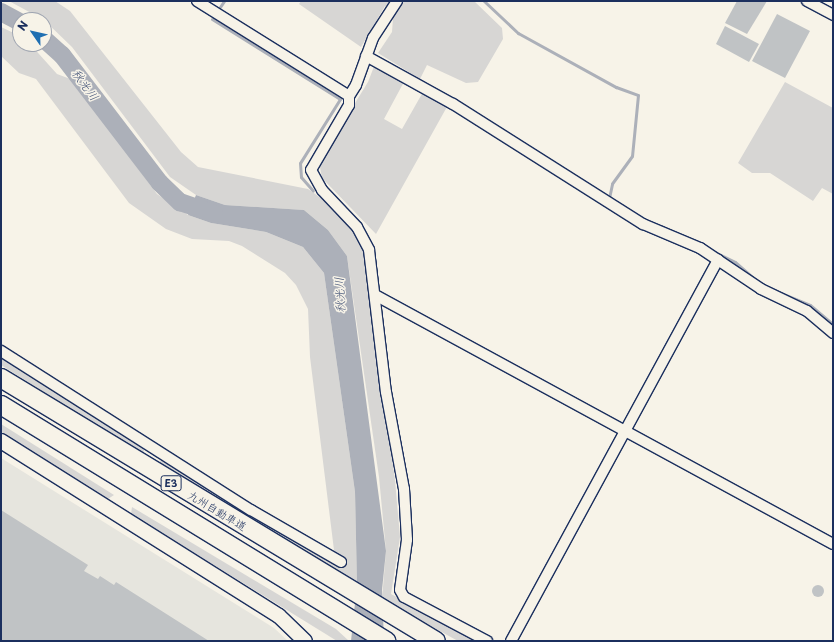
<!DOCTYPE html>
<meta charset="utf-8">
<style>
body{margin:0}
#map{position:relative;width:834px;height:642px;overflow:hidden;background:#f7f3e8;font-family:"Playpen Sans","Klee One",sans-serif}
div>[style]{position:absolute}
.built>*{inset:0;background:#e6e5de}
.green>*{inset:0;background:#d7d6d4}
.water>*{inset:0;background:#acb0b9}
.stream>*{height:3px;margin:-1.5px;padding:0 1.5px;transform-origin:1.5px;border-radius:1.5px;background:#acb0b9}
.river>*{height:18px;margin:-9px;padding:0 9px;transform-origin:9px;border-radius:9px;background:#acb0b9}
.building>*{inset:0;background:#c0c3c5}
.round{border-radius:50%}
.roads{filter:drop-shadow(1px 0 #1b2f5e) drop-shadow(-1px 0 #1b2f5e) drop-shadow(0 1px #1b2f5e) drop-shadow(0 -1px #1b2f5e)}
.street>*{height:10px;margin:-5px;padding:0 5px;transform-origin:5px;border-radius:5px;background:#f7f3e8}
.secondary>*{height:14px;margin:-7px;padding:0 7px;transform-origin:7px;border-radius:7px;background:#f7f3e8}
.highway>*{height:18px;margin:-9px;padding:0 9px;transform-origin:9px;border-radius:9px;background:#f7f3e8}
span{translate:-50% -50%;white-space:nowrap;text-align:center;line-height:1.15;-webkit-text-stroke:3px #f7f3e8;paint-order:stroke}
.shield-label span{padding:1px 3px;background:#f7f3e8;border:1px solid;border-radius:3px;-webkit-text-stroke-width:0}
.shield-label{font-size:10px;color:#1b2f5e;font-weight:700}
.street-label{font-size:11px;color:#1b2f5e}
.water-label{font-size:12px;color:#465679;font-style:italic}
.frame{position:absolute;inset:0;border:2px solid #1b2f5e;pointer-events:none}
.north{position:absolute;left:12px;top:12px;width:40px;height:40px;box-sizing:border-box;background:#f7f3e8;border:1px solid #9fa5b1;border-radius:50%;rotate:304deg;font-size:11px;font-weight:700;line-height:16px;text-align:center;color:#1b2f5e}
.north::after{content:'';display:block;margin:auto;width:14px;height:18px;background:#1f6fb2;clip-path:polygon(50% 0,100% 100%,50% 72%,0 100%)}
</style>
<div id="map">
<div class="built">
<div style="clip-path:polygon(1px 458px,274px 628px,288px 641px,1px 641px)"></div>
</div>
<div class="green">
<div style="clip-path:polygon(9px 1px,55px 1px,70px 11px,181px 152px,198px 167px,308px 189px,331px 205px,363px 243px,395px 480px,400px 537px,391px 594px,476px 641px,458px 641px,382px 599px,386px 551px,379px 477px,347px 256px,328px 230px,304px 210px,225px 205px,196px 195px,170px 177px,72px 47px,44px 20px)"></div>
<div style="clip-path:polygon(301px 1px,474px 1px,502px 28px,503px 39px,478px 82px,466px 83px,427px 65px,420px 79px,378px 53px,392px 32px,393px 18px,385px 6px,361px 47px,299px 4px)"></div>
<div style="clip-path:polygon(1px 27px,20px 36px,20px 44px,30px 44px,57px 74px,73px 80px,157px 194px,188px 215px,211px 223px,266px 232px,303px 247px,324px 273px,355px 492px,357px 584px,158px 463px,164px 458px,340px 567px,334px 550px,310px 357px,308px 309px,296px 285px,285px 273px,242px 246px,229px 241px,192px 239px,166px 229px,129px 203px,36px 79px,19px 73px,1px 56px)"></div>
<div style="clip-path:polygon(375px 64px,405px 80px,384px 119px,402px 129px,423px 92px,448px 105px,376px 234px,322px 178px,319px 162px,368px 82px)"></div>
<div style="clip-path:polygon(785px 82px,833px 108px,833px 194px,822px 188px,813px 201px,770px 173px,752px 173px,738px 163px)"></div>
<div style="clip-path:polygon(1px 356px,145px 446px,143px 455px,1px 365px)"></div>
<div style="clip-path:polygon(1px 424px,114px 495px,108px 499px,1px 432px)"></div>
<div style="clip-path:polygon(132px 507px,336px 629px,349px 641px,337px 641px,131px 514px)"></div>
</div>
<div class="water">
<div style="clip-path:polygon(196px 195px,225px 205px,304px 210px,328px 230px,347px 256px,386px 551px,382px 590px,384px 641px,351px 641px,357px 584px,355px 492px,324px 273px,303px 247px,266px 232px,211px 223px,188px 215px)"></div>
</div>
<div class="stream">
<div style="left:484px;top:1px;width:47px;rotate:43.3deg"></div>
<div style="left:518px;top:33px;width:112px;rotate:28.9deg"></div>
<div style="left:616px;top:87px;width:23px;rotate:20deg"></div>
<div style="left:638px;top:95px;width:61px;rotate:95.6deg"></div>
<div style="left:632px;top:156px;width:34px;rotate:126deg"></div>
<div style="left:612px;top:184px;width:14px;rotate:102deg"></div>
<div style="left:220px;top:7px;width:7px;rotate:-56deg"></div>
<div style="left:212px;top:19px;width:151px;rotate:32deg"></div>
<div style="left:340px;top:99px;width:75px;rotate:122deg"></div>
<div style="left:300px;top:163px;width:14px;rotate:86deg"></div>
<div style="left:301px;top:177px;width:18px;rotate:49deg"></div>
<div style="left:661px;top:226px;width:82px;rotate:25.9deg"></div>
<div style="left:735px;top:262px;width:28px;rotate:41deg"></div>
<div style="left:771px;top:289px;width:42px;rotate:22.3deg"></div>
<div style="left:810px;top:305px;width:30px;rotate:40deg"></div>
</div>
<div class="river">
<div style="left:1px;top:12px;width:21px;rotate:28deg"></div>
<div style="left:44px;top:39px;width:24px;rotate:42deg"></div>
<div style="left:62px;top:55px;width:161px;rotate:52.6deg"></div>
<div style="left:160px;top:183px;width:28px;rotate:44deg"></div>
<div style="left:180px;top:202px;width:36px;rotate:19deg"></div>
</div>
<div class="building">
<div style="clip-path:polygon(737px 1px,767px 1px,747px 34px,725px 23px)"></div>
<div style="clip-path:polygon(777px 14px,810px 31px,785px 78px,752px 61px)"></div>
<div style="clip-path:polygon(725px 26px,759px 44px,749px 62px,716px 44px)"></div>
<div style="clip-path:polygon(1px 510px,88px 565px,84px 571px,98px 579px,100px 576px,114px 585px,116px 582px,209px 641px,1px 641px)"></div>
<div class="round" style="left:812px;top:585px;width:12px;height:12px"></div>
</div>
<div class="roads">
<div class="street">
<div style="left:197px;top:1px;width:179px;rotate:32deg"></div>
<div style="left:397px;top:1px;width:44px;rotate:123deg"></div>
<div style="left:373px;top:38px;width:50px;rotate:109.9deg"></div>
<div style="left:356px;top:85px;width:13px;rotate:122deg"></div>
<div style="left:349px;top:96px;width:9px;rotate:90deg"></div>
<div style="left:349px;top:105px;width:75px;rotate:120.3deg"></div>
<div style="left:311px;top:170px;width:23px;rotate:61deg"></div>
<div style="left:322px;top:190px;width:51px;rotate:46.6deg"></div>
<div style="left:357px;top:227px;width:26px;rotate:62deg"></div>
<div style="left:369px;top:250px;width:143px;rotate:83.2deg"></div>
<div style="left:386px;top:392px;width:99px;rotate:79.5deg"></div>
<div style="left:404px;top:489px;width:51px;rotate:86.6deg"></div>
<div style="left:407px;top:540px;width:50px;rotate:98deg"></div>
<div style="left:400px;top:590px;width:8px;rotate:60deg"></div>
<div style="left:404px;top:597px;width:94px;rotate:27.9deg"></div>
<div style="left:807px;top:1px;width:30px;rotate:28deg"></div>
<div style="left:366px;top:56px;width:99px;rotate:28.9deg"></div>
<div style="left:453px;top:104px;width:225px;rotate:32.3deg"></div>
<div style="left:643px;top:224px;width:62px;rotate:22.8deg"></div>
<div style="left:700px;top:248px;width:73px;rotate:33.9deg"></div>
<div style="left:761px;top:289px;width:51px;rotate:25.6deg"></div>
<div style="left:807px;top:311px;width:34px;rotate:40deg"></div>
<div style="left:375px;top:295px;width:521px;rotate:28.53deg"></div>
<div style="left:1px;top:351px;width:296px;rotate:32.5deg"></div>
<div style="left:251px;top:510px;width:104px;rotate:30deg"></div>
<div style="left:511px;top:641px;width:434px;rotate:-61.5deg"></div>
</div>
<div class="secondary">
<div style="left:1px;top:441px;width:328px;rotate:32.2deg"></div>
<div style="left:279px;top:616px;width:36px;rotate:44deg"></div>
</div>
<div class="highway">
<div style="left:1px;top:378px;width:508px;rotate:31.16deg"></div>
<div style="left:1px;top:405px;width:452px;rotate:31.5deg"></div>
</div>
</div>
<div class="shield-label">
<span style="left:171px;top:483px">E3</span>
</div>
<div class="street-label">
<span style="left:217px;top:511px;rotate:31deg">九州自動車道</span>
</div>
<div class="water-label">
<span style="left:85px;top:85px;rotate:53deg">秋光川</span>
<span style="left:340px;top:295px;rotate:-93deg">秋光川</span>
</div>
<div class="frame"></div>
<div class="north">N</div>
</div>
